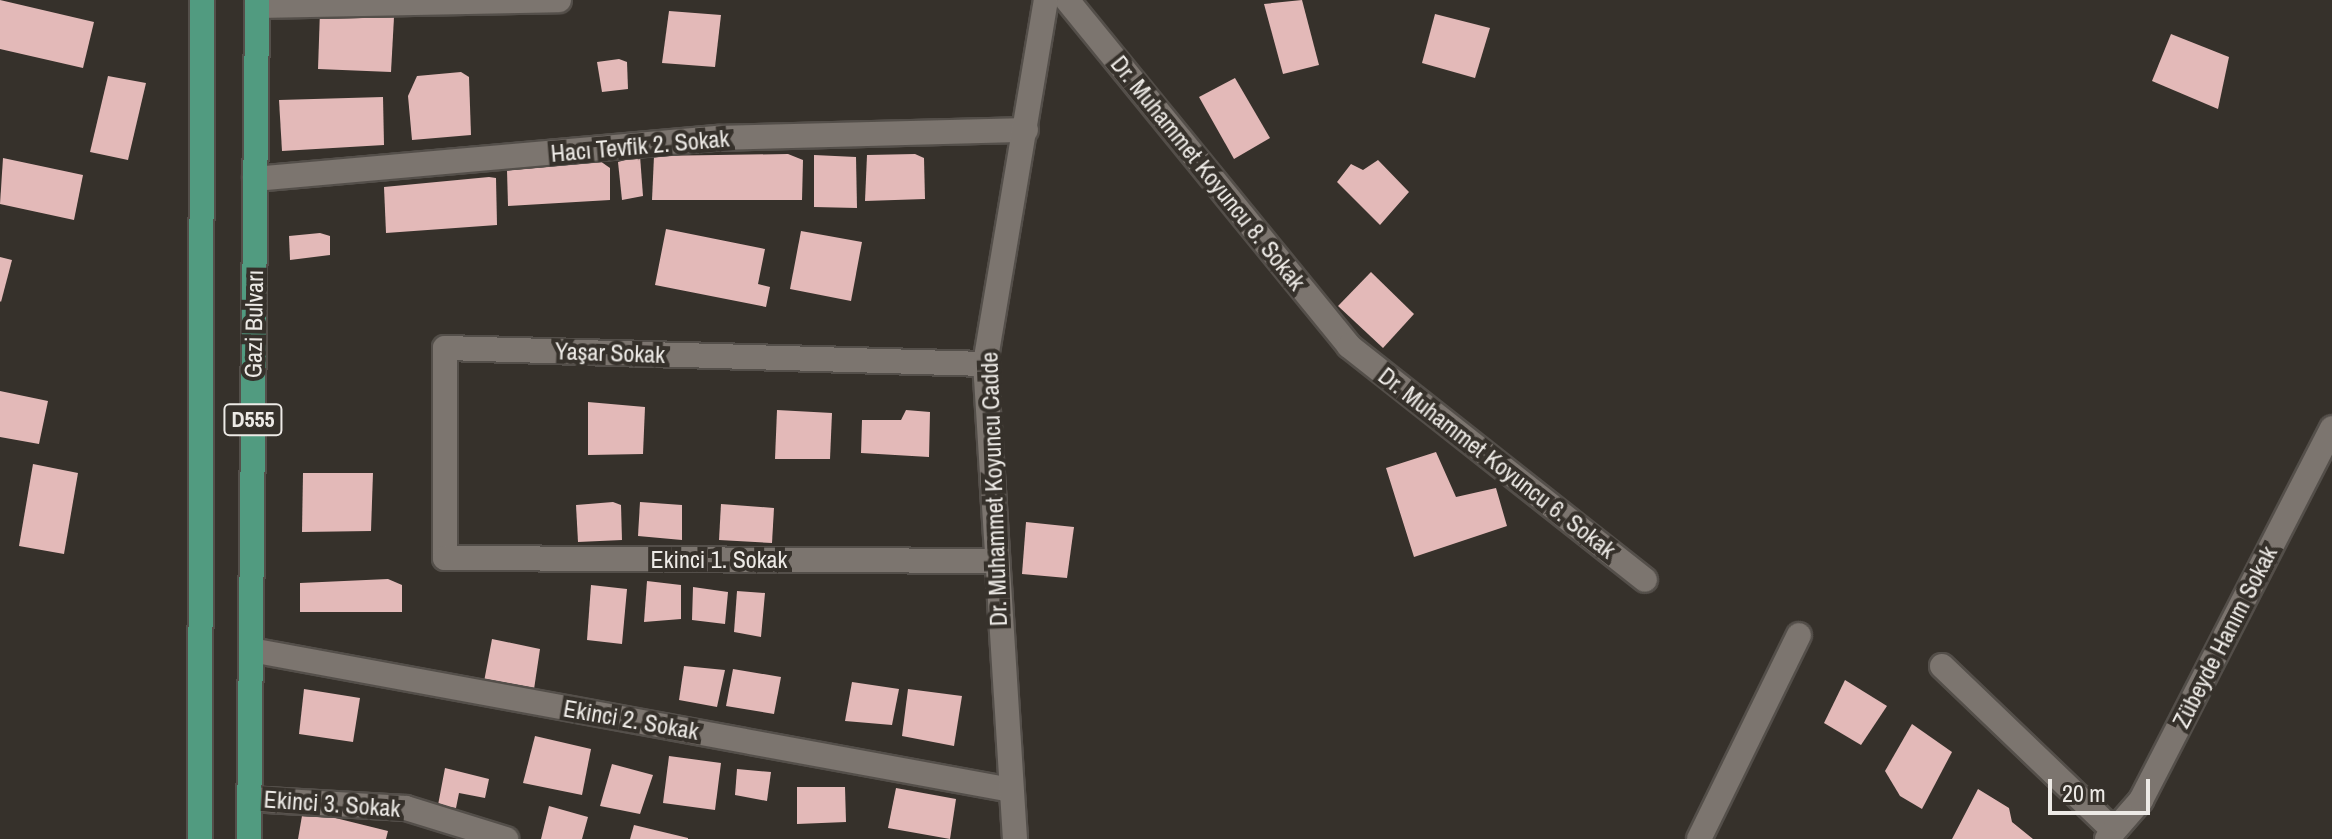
<!DOCTYPE html>
<meta charset="utf-8">
<style>
body{margin:0}
#map{position:relative;width:2332px;height:839px;overflow:hidden;background:#36312b;font-family:"Archivo Narrow",sans-serif}
div>[style]{position:absolute}
.building>*{inset:0;background:#e3b9b8}
.roads{filter:drop-shadow(2px 0 #544f4a) drop-shadow(-2px 0 #544f4a) drop-shadow(0 2px #544f4a) drop-shadow(0 -2px #544f4a)}
.street>*{height:24px;margin:-12px;padding:0 12px;transform-origin:12px;border-radius:12px;background:#7c756f}
.primary>*{height:24px;margin:-12px;padding:0 12px;transform-origin:12px;border-radius:12px;background:#519b80}
span{translate:-50% -50%;white-space:nowrap;text-align:center;line-height:1.15;-webkit-text-stroke:8px #36312b;paint-order:stroke}
.shield-label span{padding:2px 6px;background:#36312b;border:2px solid;border-radius:6px;-webkit-text-stroke-width:0}
.shield-label{font-size:22px;color:#edeae6;font-weight:700}
.street-label{font-size:24px;color:#edeae6}
.scale{position:absolute;left:2048px;top:779px;width:102px;height:36px;box-sizing:border-box;border:4px solid #edeae6;border-top:0;padding-left:10px;font-size:24px;line-height:28px;white-space:nowrap;color:#edeae6;-webkit-text-stroke:6px #36312b;paint-order:stroke}
</style>
<div id="map">
<div class="building">
<div style="clip-path:polygon(0 0,94px 22px,83px 68px,0 49px)"></div>
<div style="clip-path:polygon(1302px 0,1319px 65px,1283px 74px,1264px 4px)"></div>
<div style="clip-path:polygon(320px 11px,394px 17px,391px 72px,318px 69px)"></div>
<div style="clip-path:polygon(669px 11px,721px 15px,715px 67px,662px 63px)"></div>
<div style="clip-path:polygon(1435px 14px,1490px 28px,1475px 78px,1422px 63px)"></div>
<div style="clip-path:polygon(2171px 34px,2229px 57px,2218px 109px,2152px 81px)"></div>
<div style="clip-path:polygon(619px 59px,627px 62px,628px 89px,602px 92px,597px 62px)"></div>
<div style="clip-path:polygon(461px 72px,469px 77px,471px 135px,412px 140px,408px 96px,417px 76px)"></div>
<div style="clip-path:polygon(108px 76px,146px 83px,128px 160px,90px 152px)"></div>
<div style="clip-path:polygon(1235px 78px,1270px 138px,1234px 159px,1199px 97px)"></div>
<div style="clip-path:polygon(383px 97px,384px 145px,282px 151px,279px 100px)"></div>
<div style="clip-path:polygon(788px 154px,803px 160px,802px 200px,652px 200px,654px 156px)"></div>
<div style="clip-path:polygon(915px 154px,924px 158px,925px 199px,865px 201px,867px 155px)"></div>
<div style="clip-path:polygon(814px 155px,856px 157px,857px 208px,814px 207px)"></div>
<div style="clip-path:polygon(640px 156px,643px 196px,622px 200px,618px 162px)"></div>
<div style="clip-path:polygon(3px 158px,83px 175px,74px 220px,0 204px)"></div>
<div style="clip-path:polygon(1378px 160px,1409px 192px,1380px 225px,1337px 182px,1351px 164px,1363px 170px)"></div>
<div style="clip-path:polygon(600px 161px,610px 168px,610px 200px,508px 206px,507px 170px)"></div>
<div style="clip-path:polygon(489px 177px,496px 178px,497px 225px,386px 233px,384px 187px)"></div>
<div style="clip-path:polygon(666px 229px,765px 249px,758px 284px,770px 287px,766px 307px,655px 285px)"></div>
<div style="clip-path:polygon(801px 231px,862px 242px,851px 301px,790px 289px)"></div>
<div style="clip-path:polygon(320px 233px,330px 236px,330px 255px,290px 260px,289px 236px)"></div>
<div style="clip-path:polygon(0 257px,12px 260px,1px 302px,0 301px)"></div>
<div style="clip-path:polygon(1371px 272px,1414px 314px,1383px 348px,1338px 306px)"></div>
<div style="clip-path:polygon(0 391px,48px 401px,39px 444px,0 437px)"></div>
<div style="clip-path:polygon(588px 402px,645px 407px,643px 454px,588px 455px)"></div>
<div style="clip-path:polygon(777px 410px,832px 413px,830px 459px,775px 459px)"></div>
<div style="clip-path:polygon(906px 410px,930px 412px,929px 457px,861px 453px,862px 420px,901px 420px)"></div>
<div style="clip-path:polygon(1436px 452px,1456px 497px,1496px 488px,1507px 526px,1414px 557px,1386px 468px)"></div>
<div style="clip-path:polygon(33px 464px,78px 473px,64px 554px,19px 546px)"></div>
<div style="clip-path:polygon(303px 473px,373px 473px,371px 531px,302px 532px)"></div>
<div style="clip-path:polygon(613px 502px,621px 505px,622px 540px,578px 542px,576px 505px)"></div>
<div style="clip-path:polygon(640px 502px,682px 505px,682px 540px,638px 536px)"></div>
<div style="clip-path:polygon(721px 504px,774px 508px,772px 543px,719px 540px)"></div>
<div style="clip-path:polygon(1026px 522px,1074px 527px,1067px 578px,1022px 574px)"></div>
<div style="clip-path:polygon(388px 579px,402px 585px,402px 612px,300px 612px,300px 583px)"></div>
<div style="clip-path:polygon(647px 581px,681px 585px,681px 619px,644px 622px)"></div>
<div style="clip-path:polygon(591px 585px,627px 589px,622px 644px,587px 640px)"></div>
<div style="clip-path:polygon(693px 587px,728px 592px,725px 624px,692px 620px)"></div>
<div style="clip-path:polygon(737px 591px,765px 593px,761px 637px,734px 632px)"></div>
<div style="clip-path:polygon(492px 639px,540px 649px,533px 696px,483px 687px)"></div>
<div style="clip-path:polygon(684px 666px,725px 670px,717px 707px,679px 700px)"></div>
<div style="clip-path:polygon(733px 669px,781px 677px,774px 714px,726px 706px)"></div>
<div style="clip-path:polygon(1845px 680px,1887px 706px,1861px 745px,1824px 723px)"></div>
<div style="clip-path:polygon(852px 682px,899px 689px,892px 725px,845px 721px)"></div>
<div style="clip-path:polygon(304px 689px,360px 698px,353px 742px,299px 734px)"></div>
<div style="clip-path:polygon(908px 689px,962px 696px,954px 746px,902px 736px)"></div>
<div style="clip-path:polygon(1912px 724px,1952px 752px,1922px 809px,1900px 796px,1885px 771px)"></div>
<div style="clip-path:polygon(535px 736px,591px 749px,582px 795px,523px 783px)"></div>
<div style="clip-path:polygon(669px 756px,721px 763px,715px 810px,663px 803px)"></div>
<div style="clip-path:polygon(612px 764px,653px 775px,640px 814px,600px 806px)"></div>
<div style="clip-path:polygon(445px 768px,489px 779px,485px 798px,459px 793px,456px 808px,438px 805px)"></div>
<div style="clip-path:polygon(737px 769px,771px 772px,767px 801px,735px 795px)"></div>
<div style="clip-path:polygon(797px 787px,845px 787px,846px 822px,797px 824px)"></div>
<div style="clip-path:polygon(896px 788px,956px 799px,950px 839px,888px 828px)"></div>
<div style="clip-path:polygon(1978px 789px,2009px 808px,2012px 822px,2033px 839px,1952px 839px)"></div>
<div style="clip-path:polygon(549px 806px,588px 817px,582px 839px,541px 839px)"></div>
<div style="clip-path:polygon(303px 810px,388px 831px,386px 839px,298px 839px)"></div>
<div style="clip-path:polygon(634px 825px,688px 838px,688px 839px,630px 839px)"></div>
</div>
<div class="roads">
<div class="street">
<div style="left:1067px;top:0;width:446px;rotate:50.8deg"></div>
<div style="left:1349px;top:346px;width:377px;rotate:38.3deg"></div>
<div style="left:257px;top:6px;width:302px;rotate:-1.1deg"></div>
<div style="left:255px;top:179px;width:465px;rotate:-5.1deg"></div>
<div style="left:718px;top:138px;width:308px;rotate:-1.5deg"></div>
<div style="left:985px;top:364px;width:540px;rotate:-178.3deg"></div>
<div style="left:445px;top:348px;width:210px;rotate:90deg"></div>
<div style="left:445px;top:558px;width:548px;rotate:0.31deg"></div>
<div style="left:251px;top:650px;width:773px;rotate:10.44deg"></div>
<div style="left:1942px;top:666px;width:238px;rotate:43.8deg"></div>
<div style="left:249px;top:799px;width:157px;rotate:3.3deg"></div>
<div style="left:406px;top:808px;width:105px;rotate:17.2deg"></div>
<div style="left:1015px;top:839px;width:476px;rotate:-93.6deg"></div>
<div style="left:985px;top:364px;width:369px;rotate:-80.5deg"></div>
<div style="left:1699px;top:839px;width:227px;rotate:-63.9deg"></div>
<div style="left:2107px;top:839px;width:52px;rotate:-48.9deg"></div>
<div style="left:2141px;top:800px;width:418px;rotate:-62.8deg"></div>
</div>
<div class="primary">
<div style="left:200px;top:839px;width:839px;rotate:-89.86deg"></div>
<div style="left:249px;top:839px;width:839px;rotate:-89.45deg"></div>
</div>
</div>
<div class="shield-label">
<span style="left:253px;top:420px">D555</span>
</div>
<div class="street-label">
<span style="left:640px;top:146px;rotate:-5deg">Hacı Tevfik 2. Sokak</span>
<span style="left:1208px;top:173px;rotate:51deg">Dr. Muhammet Koyuncu 8. Sokak</span>
<span style="left:254px;top:324px;rotate:-89deg">Gazi Bulvarı</span>
<span style="left:610px;top:353px;rotate:2deg">Yaşar Sokak</span>
<span style="left:1497px;top:463px;rotate:38deg">Dr. Muhammet Koyuncu 6. Sokak</span>
<span style="left:994px;top:489px;rotate:-92deg">Dr. Muhammet Koyuncu Cadde</span>
<span style="left:719px;top:560px">Ekinci 1. Sokak</span>
<span style="left:2225px;top:637px;rotate:-63deg">Zübeyde Hanım Sokak</span>
<span style="left:631px;top:720px;rotate:10deg">Ekinci 2. Sokak</span>
<span style="left:332px;top:804px;rotate:4deg">Ekinci 3. Sokak</span>
</div>
<div class="scale">20 m</div>
</div>
